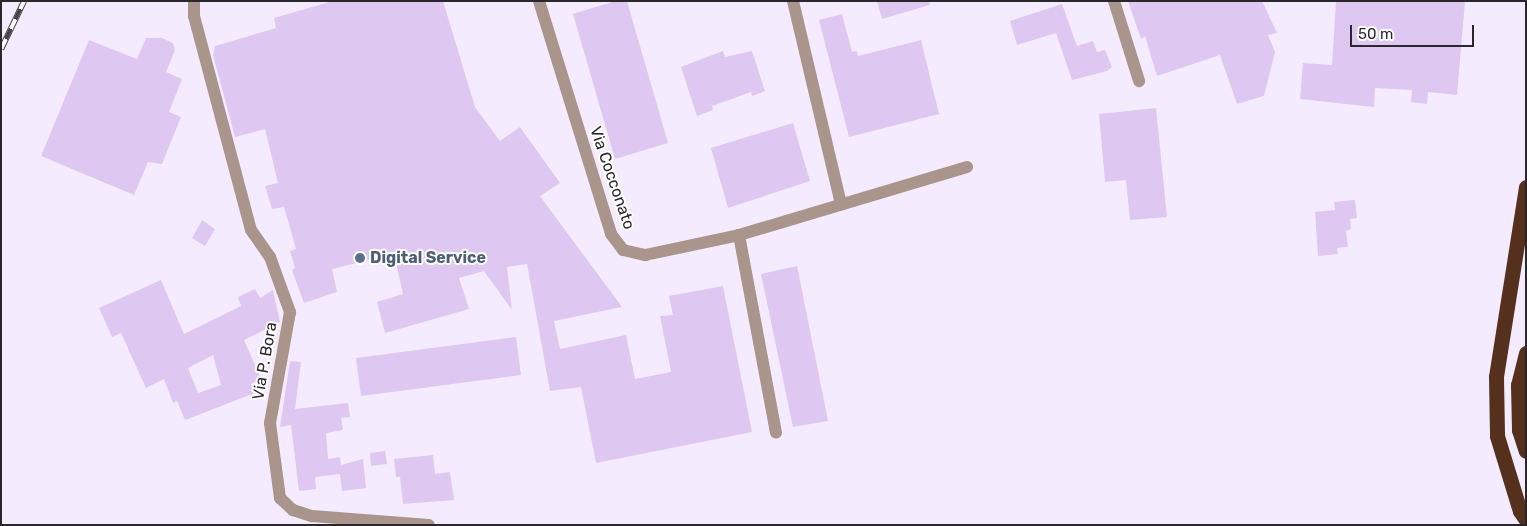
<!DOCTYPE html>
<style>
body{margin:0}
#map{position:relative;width:1527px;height:526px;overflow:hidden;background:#f4ecfe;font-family:Rubik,sans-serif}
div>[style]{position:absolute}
.building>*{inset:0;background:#dec8f1}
.minor>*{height:12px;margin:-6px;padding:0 6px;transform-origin:6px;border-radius:6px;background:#a9958b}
.highway>*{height:15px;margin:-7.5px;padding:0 7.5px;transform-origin:7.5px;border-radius:7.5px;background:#55311d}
.rail>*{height:5.5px;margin-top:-2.75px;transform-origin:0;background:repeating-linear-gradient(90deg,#fff 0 11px,#454249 0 22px);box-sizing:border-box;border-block:1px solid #454249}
.dots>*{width:14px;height:14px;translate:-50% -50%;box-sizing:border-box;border:2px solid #fff;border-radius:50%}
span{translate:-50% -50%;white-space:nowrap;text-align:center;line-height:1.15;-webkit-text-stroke:4px #fff;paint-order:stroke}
.street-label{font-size:16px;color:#2a272d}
.service-label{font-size:16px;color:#4e5e75;font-weight:700}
.left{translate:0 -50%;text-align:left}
.frame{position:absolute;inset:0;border:2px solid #2a272d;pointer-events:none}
.scale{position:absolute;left:1350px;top:25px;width:124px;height:22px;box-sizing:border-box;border:2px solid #2a272d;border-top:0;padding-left:6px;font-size:15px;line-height:18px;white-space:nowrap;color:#2a272d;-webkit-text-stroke:4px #fff;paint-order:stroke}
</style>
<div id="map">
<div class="building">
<div style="clip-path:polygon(333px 1px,443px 1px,475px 107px,500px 141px,520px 127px,560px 183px,540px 196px,622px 307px,554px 321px,560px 349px,626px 335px,635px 379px,671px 372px,660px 316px,673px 315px,669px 296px,723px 286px,752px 432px,596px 463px,581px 387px,550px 391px,527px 264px,507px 267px,512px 310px,484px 271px,459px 278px,469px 309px,385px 333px,377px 302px,403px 294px,394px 254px,332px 269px,337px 292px,304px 303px,292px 270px,295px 268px,290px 251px,296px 249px,284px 207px,272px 209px,265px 186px,278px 183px,265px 129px,235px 137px,213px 55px,215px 46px,276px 28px,274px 18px)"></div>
<div style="clip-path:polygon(615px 1px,627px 1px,668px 143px,615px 159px,573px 14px)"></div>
<div style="clip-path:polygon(877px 1px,929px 1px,930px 5px,882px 19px)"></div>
<div style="clip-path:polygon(1128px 1px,1262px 1px,1277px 33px,1268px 35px,1275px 52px,1264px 96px,1237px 104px,1220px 55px,1157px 76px,1145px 36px,1141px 39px)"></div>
<div style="clip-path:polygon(1336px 1px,1465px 1px,1457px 95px,1428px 92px,1427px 104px,1411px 102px,1412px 90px,1375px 88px,1374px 107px,1300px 99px,1303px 63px,1332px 65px)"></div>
<div style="clip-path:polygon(1062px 4px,1077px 46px,1093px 41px,1097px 52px,1105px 50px,1112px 67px,1107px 71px,1072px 80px,1056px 33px,1017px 45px,1010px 21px)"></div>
<div style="clip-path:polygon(842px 14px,852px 52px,857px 51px,858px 56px,921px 40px,939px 114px,849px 137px,819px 20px)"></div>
<div style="clip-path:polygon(146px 38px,162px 38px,173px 43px,175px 50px,166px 72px,182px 79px,169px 112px,181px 117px,162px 164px,148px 162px,134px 195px,41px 156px,89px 40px,137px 59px)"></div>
<div style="clip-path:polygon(723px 51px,725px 57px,752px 51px,765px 91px,752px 96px,751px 92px,712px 106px,713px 110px,697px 116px,681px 67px)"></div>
<div style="clip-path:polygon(1156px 108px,1167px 217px,1130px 220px,1126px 180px,1105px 182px,1099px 114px)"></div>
<div style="clip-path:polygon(793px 123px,810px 181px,728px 208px,711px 148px)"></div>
<div style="clip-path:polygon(1355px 200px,1357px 218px,1350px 219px,1351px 229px,1346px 231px,1348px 247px,1337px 248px,1338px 254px,1318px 256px,1315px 212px,1335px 210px,1334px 202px)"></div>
<div style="clip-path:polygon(202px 220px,215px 229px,205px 246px,192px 238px)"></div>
<div style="clip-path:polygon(797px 266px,828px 421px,793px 427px,761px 274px)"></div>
<div style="clip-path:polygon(evenodd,161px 280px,184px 334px,241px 306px,238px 297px,255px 289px,260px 298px,273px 290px,280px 322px,244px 340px,261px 379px,251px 384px,255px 393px,185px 420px,177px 401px,173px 403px,164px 379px,146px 388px,121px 333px,112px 337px,99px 308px,161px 280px,213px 355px,221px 385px,198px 393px,188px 368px,213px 355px)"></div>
<div style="clip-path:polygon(516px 337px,521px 375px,361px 396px,356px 358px)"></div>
<div style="clip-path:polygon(290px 361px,301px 362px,295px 409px,348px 403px,350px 417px,341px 418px,343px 430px,326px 433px,328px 459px,340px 457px,341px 465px,363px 459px,366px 488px,342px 491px,340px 474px,315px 477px,316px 489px,299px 491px,291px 425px,280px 427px)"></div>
<div style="clip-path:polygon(385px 451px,387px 464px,371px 466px,370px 453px)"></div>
<div style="clip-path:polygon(433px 455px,435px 474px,450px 472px,454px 500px,403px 504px,400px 477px,396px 477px,394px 459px)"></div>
</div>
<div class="minor">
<div style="left:194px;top:1px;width:15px;rotate:90deg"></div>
<div style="left:194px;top:16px;width:221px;rotate:75.1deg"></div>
<div style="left:251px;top:230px;width:33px;rotate:55deg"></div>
<div style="left:270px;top:257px;width:59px;rotate:70deg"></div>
<div style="left:290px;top:312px;width:113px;rotate:100.2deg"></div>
<div style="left:270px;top:423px;width:76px;rotate:82.4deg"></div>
<div style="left:280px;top:498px;width:18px;rotate:43deg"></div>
<div style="left:293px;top:510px;width:20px;rotate:18deg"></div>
<div style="left:312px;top:516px;width:117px;rotate:4.4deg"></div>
<div style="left:539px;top:1px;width:244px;rotate:72.8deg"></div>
<div style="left:611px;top:234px;width:20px;rotate:53deg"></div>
<div style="left:623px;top:250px;width:23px;rotate:13deg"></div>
<div style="left:645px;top:255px;width:96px;rotate:-12deg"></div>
<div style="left:739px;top:235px;width:238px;rotate:-16.6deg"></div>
<div style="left:793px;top:1px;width:209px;rotate:76.7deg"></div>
<div style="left:1114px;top:1px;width:84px;rotate:72.6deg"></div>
<div style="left:739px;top:235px;width:201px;rotate:79.4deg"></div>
</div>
<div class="highway">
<div style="left:1526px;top:187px;width:192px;rotate:99deg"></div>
<div style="left:1496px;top:377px;width:59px;rotate:89deg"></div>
<div style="left:1497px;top:436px;width:78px;rotate:73deg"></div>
<div style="left:1520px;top:511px;width:11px;rotate:56deg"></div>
<div style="left:1526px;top:353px;width:33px;rotate:104deg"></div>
<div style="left:1518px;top:385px;width:45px;rotate:88.7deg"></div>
<div style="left:1519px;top:430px;width:22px;rotate:72deg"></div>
</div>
<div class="rail">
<div style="left:1px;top:49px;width:53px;rotate:-64.4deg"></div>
</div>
<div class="dots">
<div style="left:360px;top:258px;background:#5c6f8a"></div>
</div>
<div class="street-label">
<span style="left:612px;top:178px;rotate:71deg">Via Cocconato</span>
<span style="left:265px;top:361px;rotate:-80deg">Via P. Bora</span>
</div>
<div class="service-label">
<span class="left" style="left:370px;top:258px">Digital Service</span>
</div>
<div class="frame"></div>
<div class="scale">50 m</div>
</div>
